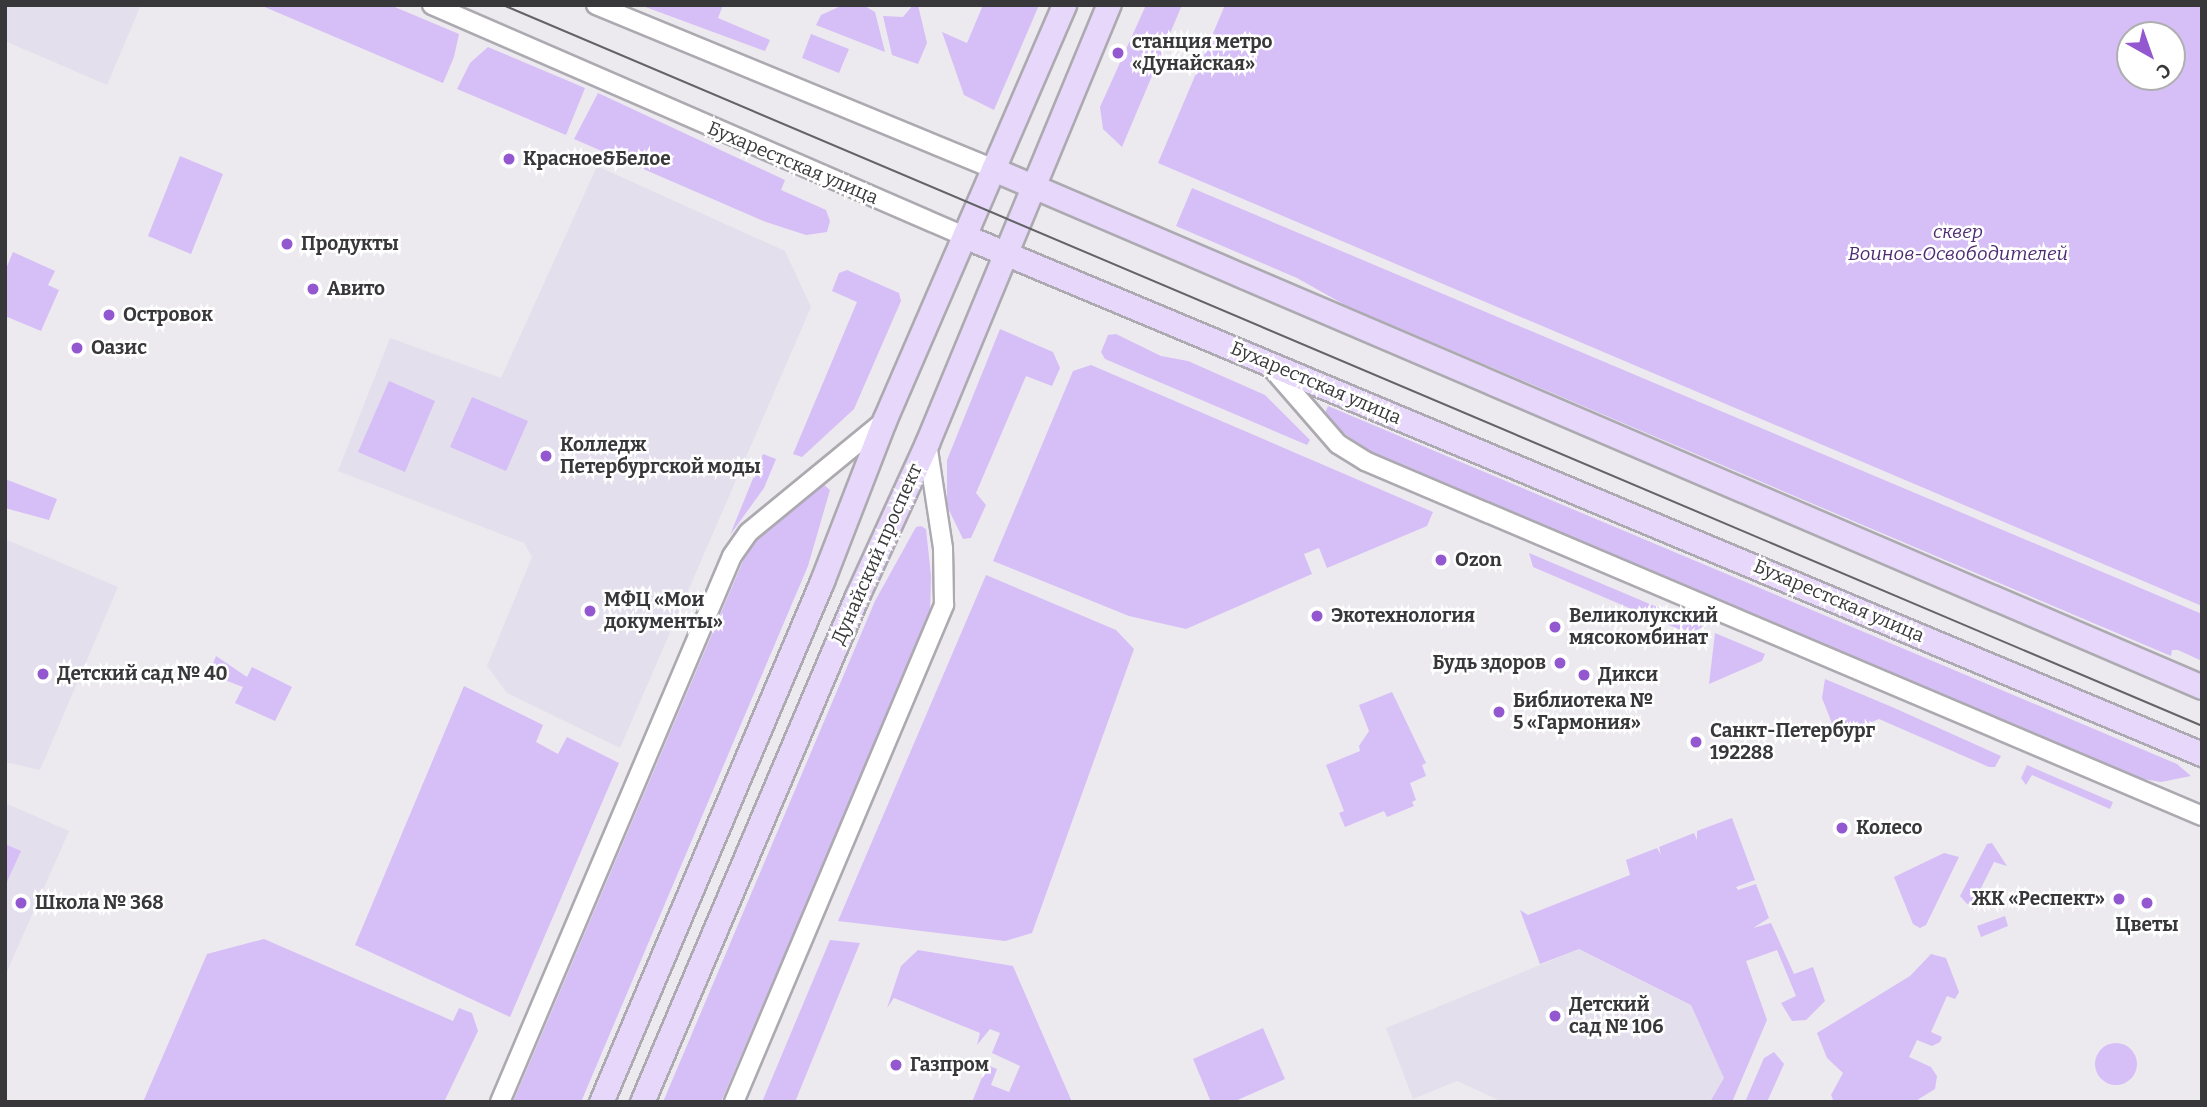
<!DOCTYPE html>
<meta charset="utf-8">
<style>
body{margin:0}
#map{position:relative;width:2207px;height:1107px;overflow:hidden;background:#eceaef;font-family:Bitter,serif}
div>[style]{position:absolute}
.built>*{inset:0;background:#e4dfec}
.green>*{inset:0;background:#d6bef7}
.round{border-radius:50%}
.roads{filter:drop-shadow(2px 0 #acaab0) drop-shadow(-2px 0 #acaab0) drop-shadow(0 2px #acaab0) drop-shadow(0 -2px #acaab0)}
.minor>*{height:18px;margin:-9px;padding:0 9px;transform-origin:9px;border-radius:9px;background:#fff}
.major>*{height:23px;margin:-11.5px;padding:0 11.5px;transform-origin:11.5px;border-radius:11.5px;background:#e6d7fb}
.tram>*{height:2px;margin:-1px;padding:0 1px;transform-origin:1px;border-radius:1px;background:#636265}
.dots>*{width:19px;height:19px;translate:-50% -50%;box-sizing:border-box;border:4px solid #fff;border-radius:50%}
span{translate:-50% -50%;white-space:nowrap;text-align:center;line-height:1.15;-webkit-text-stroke:5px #fff;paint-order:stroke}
.poi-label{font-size:19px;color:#383739;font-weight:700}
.left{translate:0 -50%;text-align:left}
.right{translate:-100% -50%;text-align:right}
.street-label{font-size:19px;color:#383739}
.park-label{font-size:19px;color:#4f2c72;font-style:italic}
.frame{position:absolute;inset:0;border:7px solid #383739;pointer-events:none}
.north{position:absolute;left:2116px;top:21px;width:70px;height:70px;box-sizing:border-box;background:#fff;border:2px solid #afafb0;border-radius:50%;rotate:140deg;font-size:19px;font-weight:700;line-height:28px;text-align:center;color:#383739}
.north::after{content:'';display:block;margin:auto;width:24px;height:32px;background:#9357cf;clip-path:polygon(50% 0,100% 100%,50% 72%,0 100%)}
</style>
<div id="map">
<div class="built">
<div style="clip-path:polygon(5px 5px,141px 5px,107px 85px,5px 41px)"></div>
<div style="clip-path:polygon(597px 166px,785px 251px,811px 307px,620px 748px,507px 693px,487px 666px,532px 557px,524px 543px,338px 471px,390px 338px,501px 378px)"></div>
<div style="clip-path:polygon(5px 539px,118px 587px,40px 770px,5px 762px)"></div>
<div style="clip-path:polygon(5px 803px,69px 831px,5px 976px)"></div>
<div style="clip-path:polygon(1579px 949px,1691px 1005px,1725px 1078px,1710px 1102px,1503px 1102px,1457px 1081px,1413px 1099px,1386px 1028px)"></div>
</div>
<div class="green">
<div style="clip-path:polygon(260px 5px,390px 5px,459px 34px,454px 57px,443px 83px)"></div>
<div style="clip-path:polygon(640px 5px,723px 5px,718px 18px,770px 40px,765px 51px)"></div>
<div style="clip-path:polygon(843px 5px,863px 5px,875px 12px,885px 52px,816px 25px,821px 15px)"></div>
<div style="clip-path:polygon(913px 5px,918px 5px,927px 43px,918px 64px,892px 55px,883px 16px,903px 17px)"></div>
<div style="clip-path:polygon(983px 5px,1039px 5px,994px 110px,964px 95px,942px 32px,967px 43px)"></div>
<div style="clip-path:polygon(1146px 5px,1182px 5px,1122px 147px,1103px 129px,1100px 107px)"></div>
<div style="clip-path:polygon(evenodd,1225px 5px,2202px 5px,2202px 606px,1158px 163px,1225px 5px,2130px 35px,2172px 35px,2172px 77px,2130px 77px,2130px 35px)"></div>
<div style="clip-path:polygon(811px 34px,849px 49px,839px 73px,802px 58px)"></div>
<div style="clip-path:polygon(488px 47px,585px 88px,566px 135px,457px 89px,470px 63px)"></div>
<div style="clip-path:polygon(598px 93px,785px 180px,781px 190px,826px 210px,830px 221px,827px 232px,806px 235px,766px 222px,574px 139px)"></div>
<div style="clip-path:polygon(180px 156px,223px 174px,191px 254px,148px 236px)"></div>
<div style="clip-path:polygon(1192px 188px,2202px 614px,2202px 661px,2178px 650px,2172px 650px,2171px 656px,1345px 305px,1297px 278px,1176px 226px)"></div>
<div style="clip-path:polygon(13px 252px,55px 271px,48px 285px,59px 290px,41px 331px,5px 316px,5px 271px)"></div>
<div style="clip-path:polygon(847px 270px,899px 293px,901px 301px,854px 409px,802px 457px,793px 454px,857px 302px,832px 291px,839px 273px)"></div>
<div style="clip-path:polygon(1000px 329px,1053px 352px,1060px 368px,1052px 386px,1026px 376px,976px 493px,986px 505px,971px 538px,963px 539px,947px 506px,947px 460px)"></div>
<div style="clip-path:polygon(1116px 334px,1161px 356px,1188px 361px,1265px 395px,1310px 440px,1307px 445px,1105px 359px,1101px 352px,1108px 335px)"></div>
<div style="clip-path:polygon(1091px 365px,1433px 512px,1427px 526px,1327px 568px,1319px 548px,1304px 554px,1312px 574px,1186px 629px,1129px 616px,993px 561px,1073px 371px)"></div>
<div style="clip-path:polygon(389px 381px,435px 401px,405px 472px,358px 452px)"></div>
<div style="clip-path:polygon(472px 397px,528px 421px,506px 471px,450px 447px)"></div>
<div style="clip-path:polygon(1328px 406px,2177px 764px,2191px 776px,2161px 782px,2138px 778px,1370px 452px,1330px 423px,1325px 413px)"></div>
<div style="clip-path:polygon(763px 454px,776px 459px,764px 488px,730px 535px)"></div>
<div style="clip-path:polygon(5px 479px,57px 499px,49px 520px,5px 508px)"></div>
<div style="clip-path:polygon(822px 483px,830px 490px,808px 566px,581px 1102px,513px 1102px,749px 547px)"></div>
<div style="clip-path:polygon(921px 526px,926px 529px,931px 576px,930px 615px,721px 1102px,663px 1102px,875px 601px,916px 527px)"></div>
<div style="clip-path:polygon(1529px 553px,1702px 626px,1702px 627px,1690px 634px,1533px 567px)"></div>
<div style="clip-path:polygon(986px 575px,1116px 630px,1134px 649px,1032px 933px,1005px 941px,838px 921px)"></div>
<div style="clip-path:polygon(1715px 633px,1765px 654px,1762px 661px,1709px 684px)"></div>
<div style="clip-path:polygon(216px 656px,247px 677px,252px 667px,292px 687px,275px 721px,235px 703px,243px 687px,209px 674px)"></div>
<div style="clip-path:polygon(1825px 679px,1892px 707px,2001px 756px,1995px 767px,1989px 767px,1879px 719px,1837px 736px,1822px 698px)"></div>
<div style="clip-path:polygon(464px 686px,543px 725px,536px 742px,558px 754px,567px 737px,619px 763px,510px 1017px,355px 945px)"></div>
<div style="clip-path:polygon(1392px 692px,1426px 763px,1422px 765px,1426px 776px,1410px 783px,1416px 800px,1412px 802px,1414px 806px,1387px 817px,1384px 811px,1345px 827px,1339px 813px,1344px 811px,1326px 765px,1360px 751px,1359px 746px,1369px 731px,1359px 705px)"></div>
<div style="clip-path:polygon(2027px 765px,2113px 802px,2110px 809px,2032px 775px,2026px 785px,2021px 778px)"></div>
<div style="clip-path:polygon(1732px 818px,1755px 880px,1736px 887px,1738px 890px,1756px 884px,1769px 918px,1753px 928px,1771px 923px,1794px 974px,1813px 967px,1825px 1001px,1806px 1020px,1792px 1021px,1781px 1003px,1796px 996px,1777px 950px,1746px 961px,1767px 1020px,1732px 1102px,1710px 1102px,1724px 1078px,1691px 1005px,1579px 949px,1540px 964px,1520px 910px,1528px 915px,1630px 875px,1626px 860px,1657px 848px,1661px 855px,1659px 847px,1694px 833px,1697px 840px,1697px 831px)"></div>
<div style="clip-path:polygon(1992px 843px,2007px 866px,1994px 862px,1978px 894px,1989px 898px,1967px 904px,1960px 896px,1987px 844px)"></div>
<div style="clip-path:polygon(5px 844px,21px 851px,5px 886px)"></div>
<div style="clip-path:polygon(1944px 853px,1959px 857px,1926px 925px,1920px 928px,1913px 924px,1894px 877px)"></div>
<div style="clip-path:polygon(2005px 916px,2008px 926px,1981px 937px,1977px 926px)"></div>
<div style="clip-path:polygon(264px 939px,453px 1021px,459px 1008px,472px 1013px,478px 1031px,444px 1102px,143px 1102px,207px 954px)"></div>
<div style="clip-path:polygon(830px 940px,860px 943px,795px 1102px,762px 1102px)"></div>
<div style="clip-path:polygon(918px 950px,1013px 966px,1072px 1102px,972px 1102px,987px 1065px,997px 1069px,991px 1085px,1009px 1092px,1020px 1066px,992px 1053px,1000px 1033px,990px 1029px,977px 1045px,980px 1033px,894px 998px,887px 1008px,901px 966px)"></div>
<div style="clip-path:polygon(1931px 954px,1946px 958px,1959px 992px,1955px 999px,1947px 996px,1931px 1032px,1942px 1037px,1940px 1042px,1932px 1046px,1917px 1040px,1909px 1057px,1931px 1067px,1937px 1076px,1935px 1089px,1914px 1102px,1834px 1102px,1831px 1095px,1843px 1073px,1827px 1058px,1817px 1033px,1910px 976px)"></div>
<div style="clip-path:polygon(1263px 1028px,1285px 1079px,1233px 1102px,1211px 1102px,1193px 1059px)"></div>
<div class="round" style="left:2095px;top:1043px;width:42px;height:42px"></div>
<div style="clip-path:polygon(1774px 1052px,1784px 1064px,1767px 1102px,1745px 1102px,1764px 1058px)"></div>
</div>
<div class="roads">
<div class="minor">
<div style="left:432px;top:5px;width:580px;rotate:23.47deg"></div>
<div style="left:596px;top:5px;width:430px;rotate:22.4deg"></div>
<div style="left:1271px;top:367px;width:102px;rotate:49deg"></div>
<div style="left:1338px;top:444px;width:32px;rotate:32deg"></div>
<div style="left:1365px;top:461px;width:909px;rotate:22.98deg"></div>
<div style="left:500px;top:1102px;width:593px;rotate:-66.98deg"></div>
<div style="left:732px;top:556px;width:29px;rotate:-55deg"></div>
<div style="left:749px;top:532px;width:175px;rotate:-39.4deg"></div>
<div style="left:734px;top:1102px;width:540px;rotate:-67.09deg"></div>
<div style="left:944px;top:605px;width:57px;rotate:-91deg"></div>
<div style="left:943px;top:548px;width:106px;rotate:-98.7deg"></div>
</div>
<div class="major">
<div style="left:993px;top:169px;width:1315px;rotate:23.19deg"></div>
<div style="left:964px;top:236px;width:1342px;rotate:22.71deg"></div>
<div style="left:601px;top:1102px;width:566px;rotate:-67.01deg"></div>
<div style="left:822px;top:581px;width:172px;rotate:-68.8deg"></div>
<div style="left:884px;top:421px;width:453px;rotate:-66.6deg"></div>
<div style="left:642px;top:1102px;width:550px;rotate:-66.98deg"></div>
<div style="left:857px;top:596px;width:168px;rotate:-65.4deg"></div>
<div style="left:927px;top:443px;width:474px;rotate:-67.5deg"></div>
</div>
</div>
<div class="tram">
<div style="left:503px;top:5px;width:1846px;rotate:22.99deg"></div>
</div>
<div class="dots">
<div style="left:1118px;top:53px;background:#9357cf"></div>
<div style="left:509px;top:159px;background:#9357cf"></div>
<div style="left:287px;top:244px;background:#9357cf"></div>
<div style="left:313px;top:289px;background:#9357cf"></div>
<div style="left:109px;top:315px;background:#9357cf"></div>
<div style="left:77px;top:348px;background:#9357cf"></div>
<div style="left:546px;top:456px;background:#9357cf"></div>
<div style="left:1441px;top:560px;background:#9357cf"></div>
<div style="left:590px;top:611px;background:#9357cf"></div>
<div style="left:1317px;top:616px;background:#9357cf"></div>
<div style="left:1555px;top:627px;background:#9357cf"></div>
<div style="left:1560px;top:663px;background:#9357cf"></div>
<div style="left:43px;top:674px;background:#9357cf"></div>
<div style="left:1584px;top:675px;background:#9357cf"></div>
<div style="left:1499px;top:712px;background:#9357cf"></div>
<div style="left:1696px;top:742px;background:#9357cf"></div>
<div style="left:1842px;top:828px;background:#9357cf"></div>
<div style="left:2119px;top:899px;background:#9357cf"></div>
<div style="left:21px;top:903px;background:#9357cf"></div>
<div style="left:2147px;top:903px;background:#9357cf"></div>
<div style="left:1555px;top:1016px;background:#9357cf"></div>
<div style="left:896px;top:1065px;background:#9357cf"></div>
</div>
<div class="poi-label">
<span class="left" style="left:1132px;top:53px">станция метро<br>«Дунайская»</span>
<span class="left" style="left:523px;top:159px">Красное&amp;Белое</span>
<span class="left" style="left:301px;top:244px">Продукты</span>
<span class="left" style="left:327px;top:289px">Авито</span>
<span class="left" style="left:123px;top:315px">Островок</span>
<span class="left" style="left:91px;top:348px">Оазис</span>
<span class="left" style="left:560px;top:456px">Колледж<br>Петербургской моды</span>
<span class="left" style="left:1455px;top:560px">Ozon</span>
<span class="left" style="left:604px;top:611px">МФЦ «Мои<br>документы»</span>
<span class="left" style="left:1331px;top:616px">Экотехнология</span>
<span class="left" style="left:1569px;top:627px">Великолукский<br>мясокомбинат</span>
<span class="right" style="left:1546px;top:663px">Будь здоров</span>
<span class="left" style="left:57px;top:674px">Детский сад № 40</span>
<span class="left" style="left:1598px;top:675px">Дикси</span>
<span class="left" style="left:1513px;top:712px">Библиотека №<br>5 «Гармония»</span>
<span class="left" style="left:1710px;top:742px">Санкт-Петербург<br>192288</span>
<span class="left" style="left:1856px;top:828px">Колесо</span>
<span class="right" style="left:2105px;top:899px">ЖК «Респект»</span>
<span class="left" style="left:35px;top:903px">Школа № 368</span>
<span style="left:2147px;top:925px">Цветы</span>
<span class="left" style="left:1569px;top:1016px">Детский<br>сад № 106</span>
<span class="left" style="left:910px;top:1065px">Газпром</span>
</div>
<div class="street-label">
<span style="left:793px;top:163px;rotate:23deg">Бухарестская улица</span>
<span style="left:1316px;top:383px;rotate:23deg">Бухарестская улица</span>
<span style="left:877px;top:554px;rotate:-66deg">Дунайский проспект</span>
<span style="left:1839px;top:601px;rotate:23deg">Бухарестская улица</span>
</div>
<div class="park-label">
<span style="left:1958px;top:243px">сквер<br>Воинов-Освободителей</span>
</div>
<div class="frame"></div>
<div class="north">С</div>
</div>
